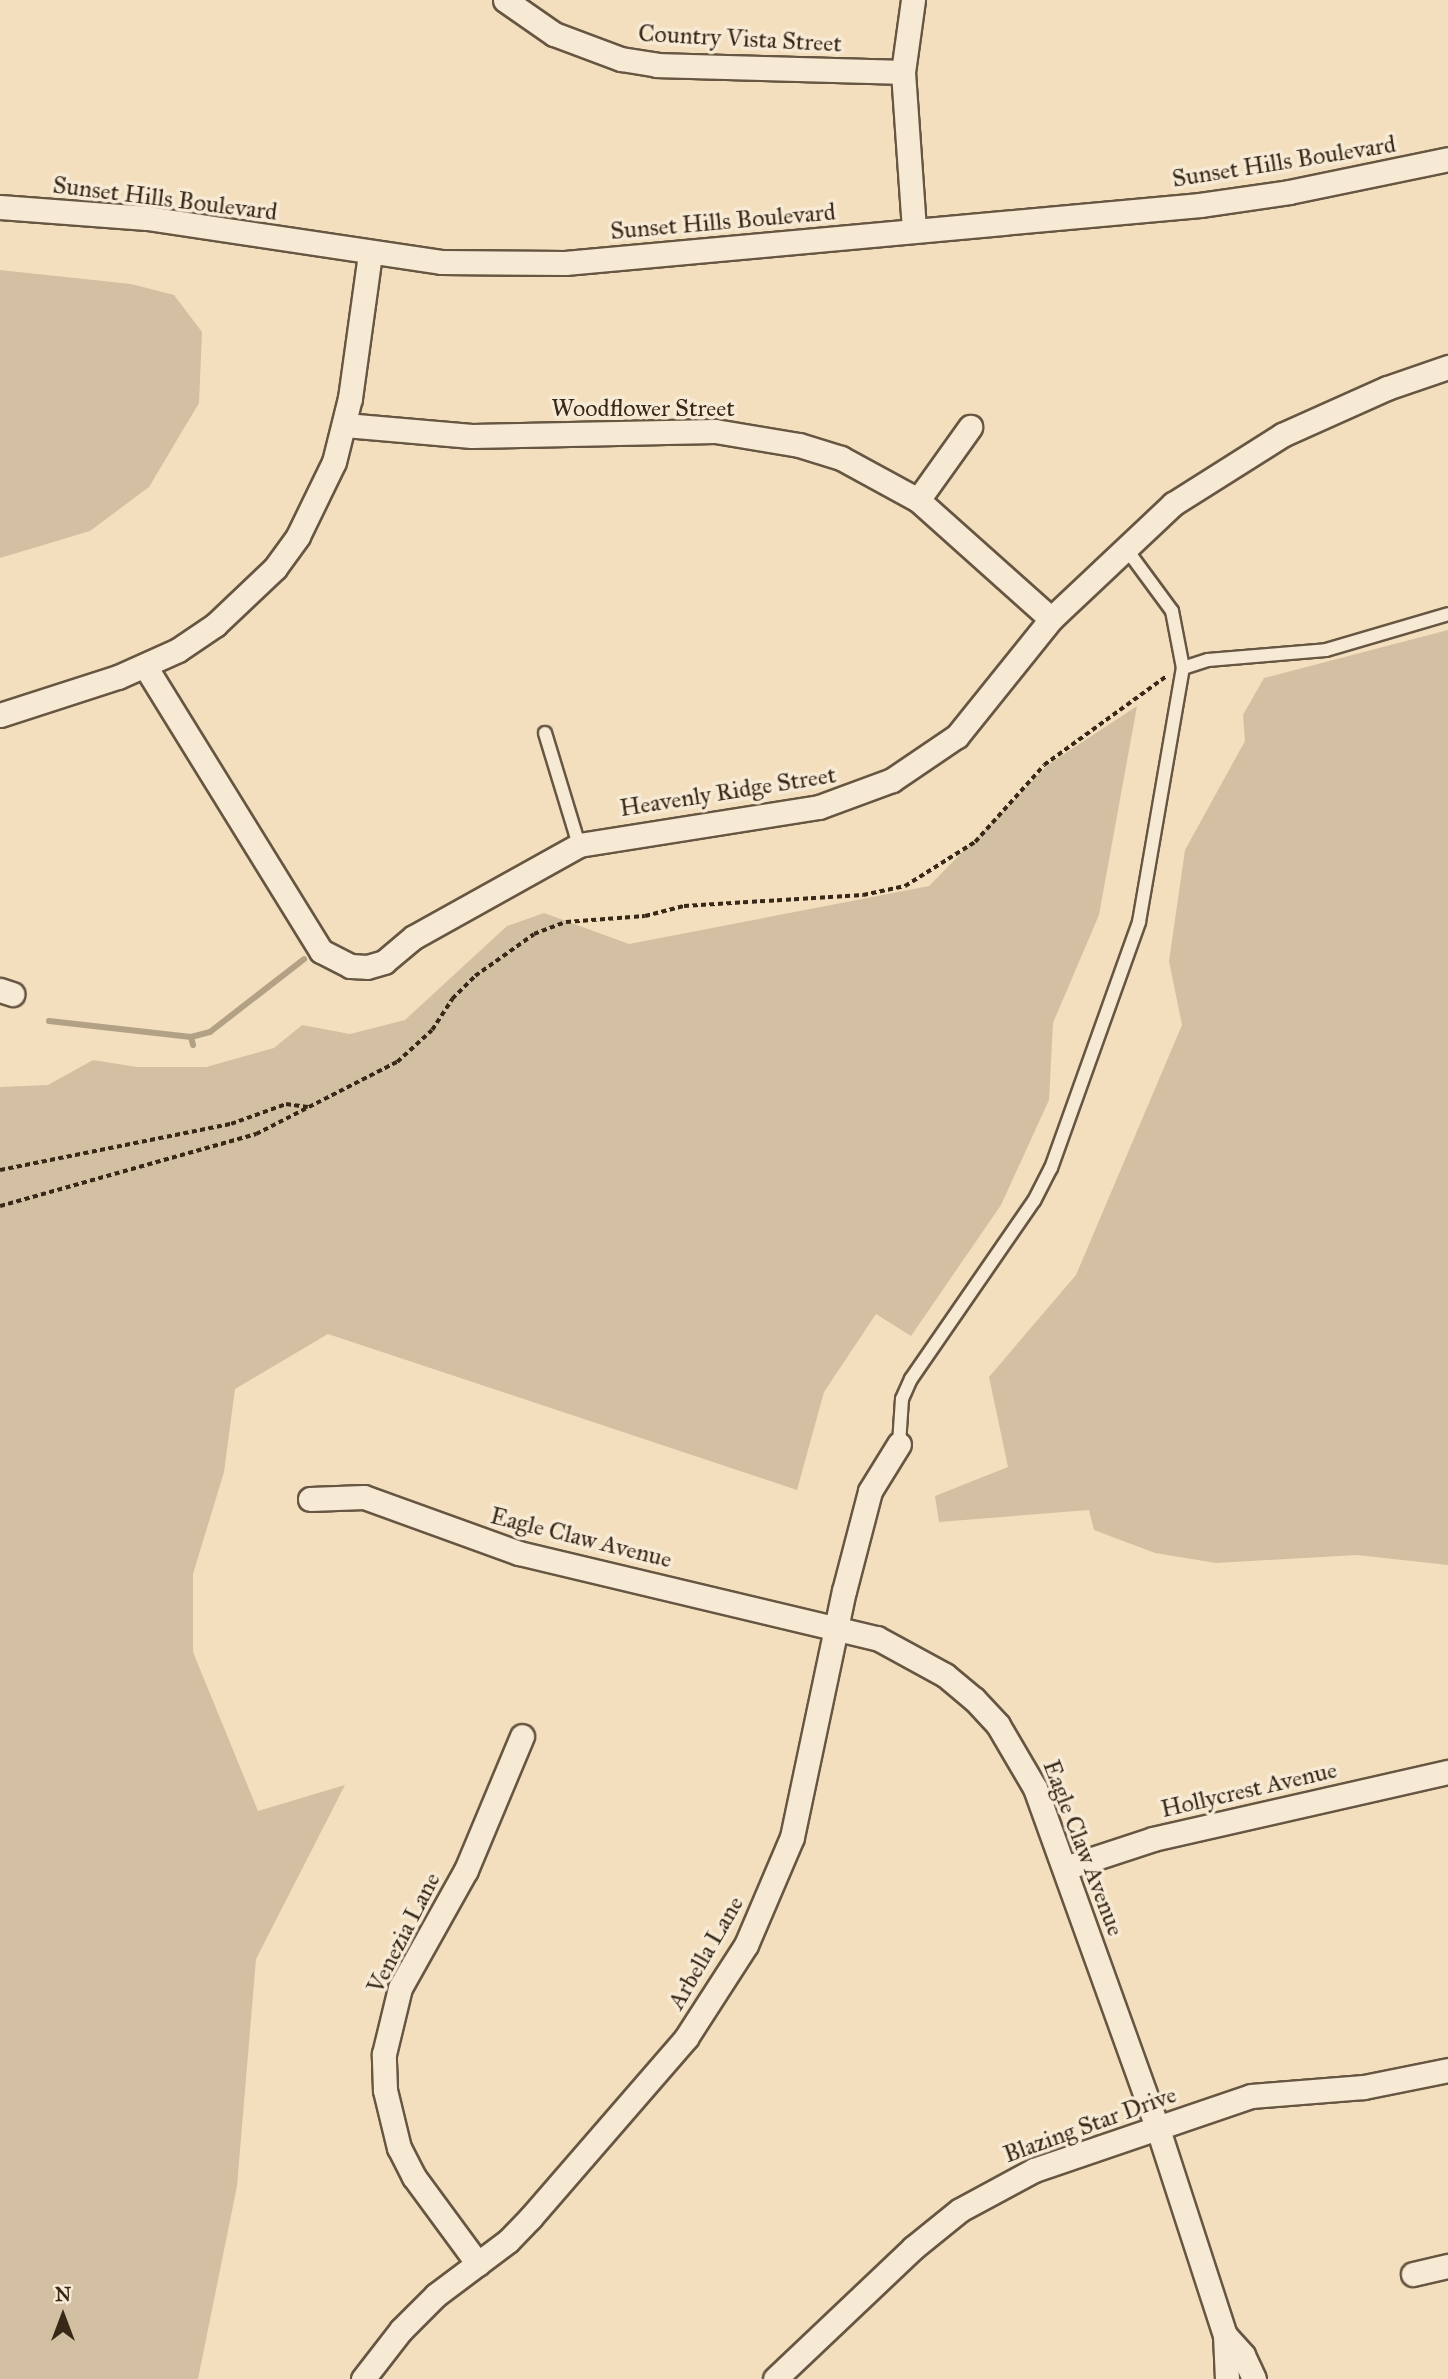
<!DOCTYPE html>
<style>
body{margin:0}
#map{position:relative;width:1448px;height:2379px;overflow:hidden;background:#f3dfbe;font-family:"IM FELL Great Primer",serif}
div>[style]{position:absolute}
.green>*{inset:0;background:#d3c0a2}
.stream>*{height:6px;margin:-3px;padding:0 3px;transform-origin:3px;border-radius:3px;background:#b3a186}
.path>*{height:3.5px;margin-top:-1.75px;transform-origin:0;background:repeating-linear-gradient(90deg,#372818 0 5px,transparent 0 8.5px)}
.roads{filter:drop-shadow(2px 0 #665642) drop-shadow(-2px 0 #665642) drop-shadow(0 2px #665642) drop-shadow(0 -2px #665642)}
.service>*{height:12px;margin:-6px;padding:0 6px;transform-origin:6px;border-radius:6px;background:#f7ead5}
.minor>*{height:23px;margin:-11.5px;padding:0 11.5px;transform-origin:11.5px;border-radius:11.5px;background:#f7ead5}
span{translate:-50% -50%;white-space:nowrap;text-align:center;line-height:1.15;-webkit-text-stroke:7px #f7ead5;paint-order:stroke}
.street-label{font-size:24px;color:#372818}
.north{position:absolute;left:28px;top:2281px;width:70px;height:70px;-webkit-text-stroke:5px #f7ead5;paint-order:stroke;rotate:0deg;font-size:19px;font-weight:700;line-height:28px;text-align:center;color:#372818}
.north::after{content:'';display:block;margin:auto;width:24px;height:32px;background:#372818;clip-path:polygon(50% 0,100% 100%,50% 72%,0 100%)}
</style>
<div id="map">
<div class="green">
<div style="clip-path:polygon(0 270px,131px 284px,174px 295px,202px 332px,199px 403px,149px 487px,90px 531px,0 558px)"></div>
<div style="clip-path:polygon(1448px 630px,1448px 1565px,1357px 1555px,1216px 1563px,1155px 1553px,1094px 1530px,1089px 1510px,939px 1522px,935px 1496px,1008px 1467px,989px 1377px,1076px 1275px,1182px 1025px,1169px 961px,1185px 850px,1245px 741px,1243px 715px,1264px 678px)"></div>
<div style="clip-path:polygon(1137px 706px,1099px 915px,1053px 1023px,1049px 1100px,1001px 1205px,911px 1336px,876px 1314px,824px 1392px,797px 1490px,328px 1334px,235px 1389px,224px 1472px,193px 1574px,193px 1652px,258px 1811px,345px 1785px,256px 1959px,237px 2186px,198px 2379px,0 2379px,0 1087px,48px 1085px,93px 1060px,137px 1067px,206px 1067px,274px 1048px,302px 1025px,350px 1034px,405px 1020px,507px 926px,544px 913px,629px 944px,929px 886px,1049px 764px)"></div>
</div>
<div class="stream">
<div style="left:49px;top:1021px;width:143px;rotate:6.4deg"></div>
<div style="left:193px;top:1045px;width:8px;rotate:-104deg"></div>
<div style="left:191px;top:1037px;width:20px;rotate:-15deg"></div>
<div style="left:210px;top:1032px;width:119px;rotate:-37.8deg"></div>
</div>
<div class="path">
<div style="left:0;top:1170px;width:236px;rotate:-11.3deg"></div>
<div style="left:231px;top:1124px;width:59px;rotate:-20deg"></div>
<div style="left:286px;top:1104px;width:22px;rotate:8deg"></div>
<div style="left:0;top:1206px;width:266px;rotate:-15.7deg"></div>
<div style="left:256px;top:1134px;width:158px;rotate:-27.1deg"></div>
<div style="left:397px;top:1062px;width:47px;rotate:-42.4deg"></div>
<div style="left:432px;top:1030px;width:37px;rotate:-57deg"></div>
<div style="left:452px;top:999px;width:33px;rotate:-45deg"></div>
<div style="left:475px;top:976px;width:72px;rotate:-35.4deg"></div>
<div style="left:534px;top:934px;width:34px;rotate:-21deg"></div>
<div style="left:566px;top:922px;width:79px;rotate:-4.3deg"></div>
<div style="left:645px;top:916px;width:40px;rotate:-14.4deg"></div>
<div style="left:684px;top:906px;width:179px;rotate:-3.5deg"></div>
<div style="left:863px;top:895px;width:43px;rotate:-12.1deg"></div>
<div style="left:905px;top:886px;width:83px;rotate:-32.2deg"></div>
<div style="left:975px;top:842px;width:103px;rotate:-48.1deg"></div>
<div style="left:1044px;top:765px;width:150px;rotate:-36deg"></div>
</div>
<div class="roads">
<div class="service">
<div style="left:1183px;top:668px;width:26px;rotate:-18deg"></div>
<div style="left:1208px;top:660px;width:118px;rotate:-4.8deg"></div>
<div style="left:1326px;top:650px;width:127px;rotate:-16.4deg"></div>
<div style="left:545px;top:733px;width:117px;rotate:73.1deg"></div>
<div style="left:899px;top:1444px;width:45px;rotate:-86.2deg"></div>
<div style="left:902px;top:1399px;width:22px;rotate:-66deg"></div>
<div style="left:911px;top:1379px;width:216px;rotate:-55.4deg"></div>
<div style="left:1034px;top:1201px;width:37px;rotate:-63deg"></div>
<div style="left:1051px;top:1168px;width:261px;rotate:-70.3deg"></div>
<div style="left:1139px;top:922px;width:258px;rotate:-80.2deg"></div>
<div style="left:1183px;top:668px;width:58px;rotate:-100.9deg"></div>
<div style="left:1172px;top:611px;width:81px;rotate:-126.4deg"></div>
</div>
<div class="minor">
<div style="left:505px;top:0;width:60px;rotate:34.8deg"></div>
<div style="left:554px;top:34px;width:72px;rotate:20.5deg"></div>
<div style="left:621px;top:59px;width:36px;rotate:9deg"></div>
<div style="left:657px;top:65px;width:246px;rotate:1.6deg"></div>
<div style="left:913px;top:0;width:73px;rotate:97.9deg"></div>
<div style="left:903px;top:72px;width:159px;rotate:86deg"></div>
<div style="left:0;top:207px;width:147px;rotate:4.3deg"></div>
<div style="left:147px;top:218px;width:297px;rotate:8.5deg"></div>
<div style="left:441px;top:262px;width:124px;rotate:0.5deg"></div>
<div style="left:565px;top:263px;width:638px;rotate:-5.22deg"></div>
<div style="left:1200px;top:205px;width:90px;rotate:-8.3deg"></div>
<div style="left:1289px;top:192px;width:162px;rotate:-11.7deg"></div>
<div style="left:345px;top:425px;width:127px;rotate:5deg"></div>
<div style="left:472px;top:436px;width:243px;rotate:-1.2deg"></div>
<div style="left:715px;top:431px;width:85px;rotate:9.5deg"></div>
<div style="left:799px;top:445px;width:44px;rotate:17.2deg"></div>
<div style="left:841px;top:458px;width:88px;rotate:28.6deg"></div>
<div style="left:918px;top:500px;width:178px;rotate:41.8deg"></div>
<div style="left:918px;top:500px;width:90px;rotate:-54.5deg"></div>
<div style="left:145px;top:666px;width:335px;rotate:58.3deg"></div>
<div style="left:321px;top:951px;width:33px;rotate:27deg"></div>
<div style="left:350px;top:966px;width:17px;rotate:3deg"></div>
<div style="left:367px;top:967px;width:18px;rotate:-16deg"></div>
<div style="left:384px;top:962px;width:39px;rotate:-40deg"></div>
<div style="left:414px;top:937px;width:189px;rotate:-29.1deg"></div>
<div style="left:579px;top:845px;width:243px;rotate:-9deg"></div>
<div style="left:819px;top:807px;width:78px;rotate:-20.3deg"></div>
<div style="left:892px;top:780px;width:78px;rotate:-34.1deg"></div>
<div style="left:957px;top:736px;width:150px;rotate:-51.2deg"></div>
<div style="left:1051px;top:619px;width:168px;rotate:-43.3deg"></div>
<div style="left:1173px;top:504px;width:129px;rotate:-32.3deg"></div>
<div style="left:1282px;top:435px;width:115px;rotate:-24.1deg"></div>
<div style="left:1387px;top:388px;width:65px;rotate:-19deg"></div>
<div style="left:0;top:715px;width:124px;rotate:-17.9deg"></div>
<div style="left:118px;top:677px;width:66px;rotate:-24.2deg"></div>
<div style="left:178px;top:650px;width:45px;rotate:-34deg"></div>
<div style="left:215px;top:625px;width:83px;rotate:-43.5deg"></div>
<div style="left:275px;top:568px;width:39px;rotate:-54deg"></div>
<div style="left:298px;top:536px;width:82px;rotate:-64.1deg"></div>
<div style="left:334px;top:462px;width:66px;rotate:-76deg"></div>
<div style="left:350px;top:398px;width:145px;rotate:-82.1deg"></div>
<div style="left:0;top:990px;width:13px;rotate:18deg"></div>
<div style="left:310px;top:1499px;width:54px;rotate:-2.1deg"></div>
<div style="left:364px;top:1497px;width:165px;rotate:19.9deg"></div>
<div style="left:519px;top:1553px;width:368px;rotate:13.4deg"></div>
<div style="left:877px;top:1638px;width:77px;rotate:28.6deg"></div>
<div style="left:945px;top:1675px;width:38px;rotate:40deg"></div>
<div style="left:974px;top:1699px;width:35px;rotate:47deg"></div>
<div style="left:998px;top:1725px;width:73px;rotate:59.6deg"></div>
<div style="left:1035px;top:1788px;width:359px;rotate:70.2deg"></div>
<div style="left:1157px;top:2126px;width:220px;rotate:72deg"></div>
<div style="left:1225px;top:2335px;width:44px;rotate:87.4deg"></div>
<div style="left:1065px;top:1868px;width:93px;rotate:-18.2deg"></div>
<div style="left:1153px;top:1839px;width:303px;rotate:-12.8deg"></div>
<div style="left:478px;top:2264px;width:108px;rotate:-126.3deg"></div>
<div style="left:414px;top:2177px;width:33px;rotate:-117deg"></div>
<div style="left:399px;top:2148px;width:60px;rotate:-103.6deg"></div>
<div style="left:385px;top:2090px;width:36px;rotate:-92deg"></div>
<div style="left:384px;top:2054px;width:68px;rotate:-76.4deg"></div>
<div style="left:400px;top:1988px;width:135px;rotate:-60.8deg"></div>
<div style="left:466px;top:1870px;width:145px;rotate:-67.3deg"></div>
<div style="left:1413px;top:2274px;width:36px;rotate:-13deg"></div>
<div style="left:1225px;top:2335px;width:27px;rotate:48deg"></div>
<div style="left:1243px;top:2355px;width:26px;rotate:65deg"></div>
<div style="left:363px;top:2379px;width:62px;rotate:-52.2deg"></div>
<div style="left:401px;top:2330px;width:49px;rotate:-45deg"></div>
<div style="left:436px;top:2295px;width:90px;rotate:-36.9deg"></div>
<div style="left:508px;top:2241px;width:33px;rotate:-46deg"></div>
<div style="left:531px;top:2217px;width:237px;rotate:-49.1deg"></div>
<div style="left:686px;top:2038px;width:111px;rotate:-57.2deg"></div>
<div style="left:746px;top:1945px;width:117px;rotate:-66.9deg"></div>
<div style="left:792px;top:1837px;width:251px;rotate:-78.1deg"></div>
<div style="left:844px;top:1591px;width:103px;rotate:-75.4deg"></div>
<div style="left:870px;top:1491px;width:55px;rotate:-58.3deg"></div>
<div style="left:775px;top:2379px;width:190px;rotate:-43.5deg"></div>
<div style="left:913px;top:2248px;width:60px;rotate:-39deg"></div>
<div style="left:960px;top:2210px;width:84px;rotate:-28.4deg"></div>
<div style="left:1034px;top:2170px;width:229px;rotate:-18.8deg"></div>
<div style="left:1251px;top:2096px;width:113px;rotate:-4.6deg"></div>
<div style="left:1364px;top:2087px;width:86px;rotate:-11.4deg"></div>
</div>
</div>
<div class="street-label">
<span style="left:740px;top:39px;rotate:3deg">Country Vista Street</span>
<span style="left:1284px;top:162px;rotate:-9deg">Sunset Hills Boulevard</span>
<span style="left:165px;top:199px;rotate:7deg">Sunset Hills Boulevard</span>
<span style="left:723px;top:222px;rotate:-5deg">Sunset Hills Boulevard</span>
<span style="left:643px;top:409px">Woodflower Street</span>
<span style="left:728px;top:792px;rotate:-9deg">Heavenly Ridge Street</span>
<span style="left:581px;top:1538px;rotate:14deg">Eagle Claw Avenue</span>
<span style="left:1249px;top:1790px;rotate:-13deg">Hollycrest Avenue</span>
<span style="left:1083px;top:1848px;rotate:69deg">Eagle Claw Avenue</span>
<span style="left:404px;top:1933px;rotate:-63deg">Venezia Lane</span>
<span style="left:706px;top:1953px;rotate:-60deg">Arbella Lane</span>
<span style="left:1090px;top:2125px;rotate:-20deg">Blazing Star Drive</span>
</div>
<div class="north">N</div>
</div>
